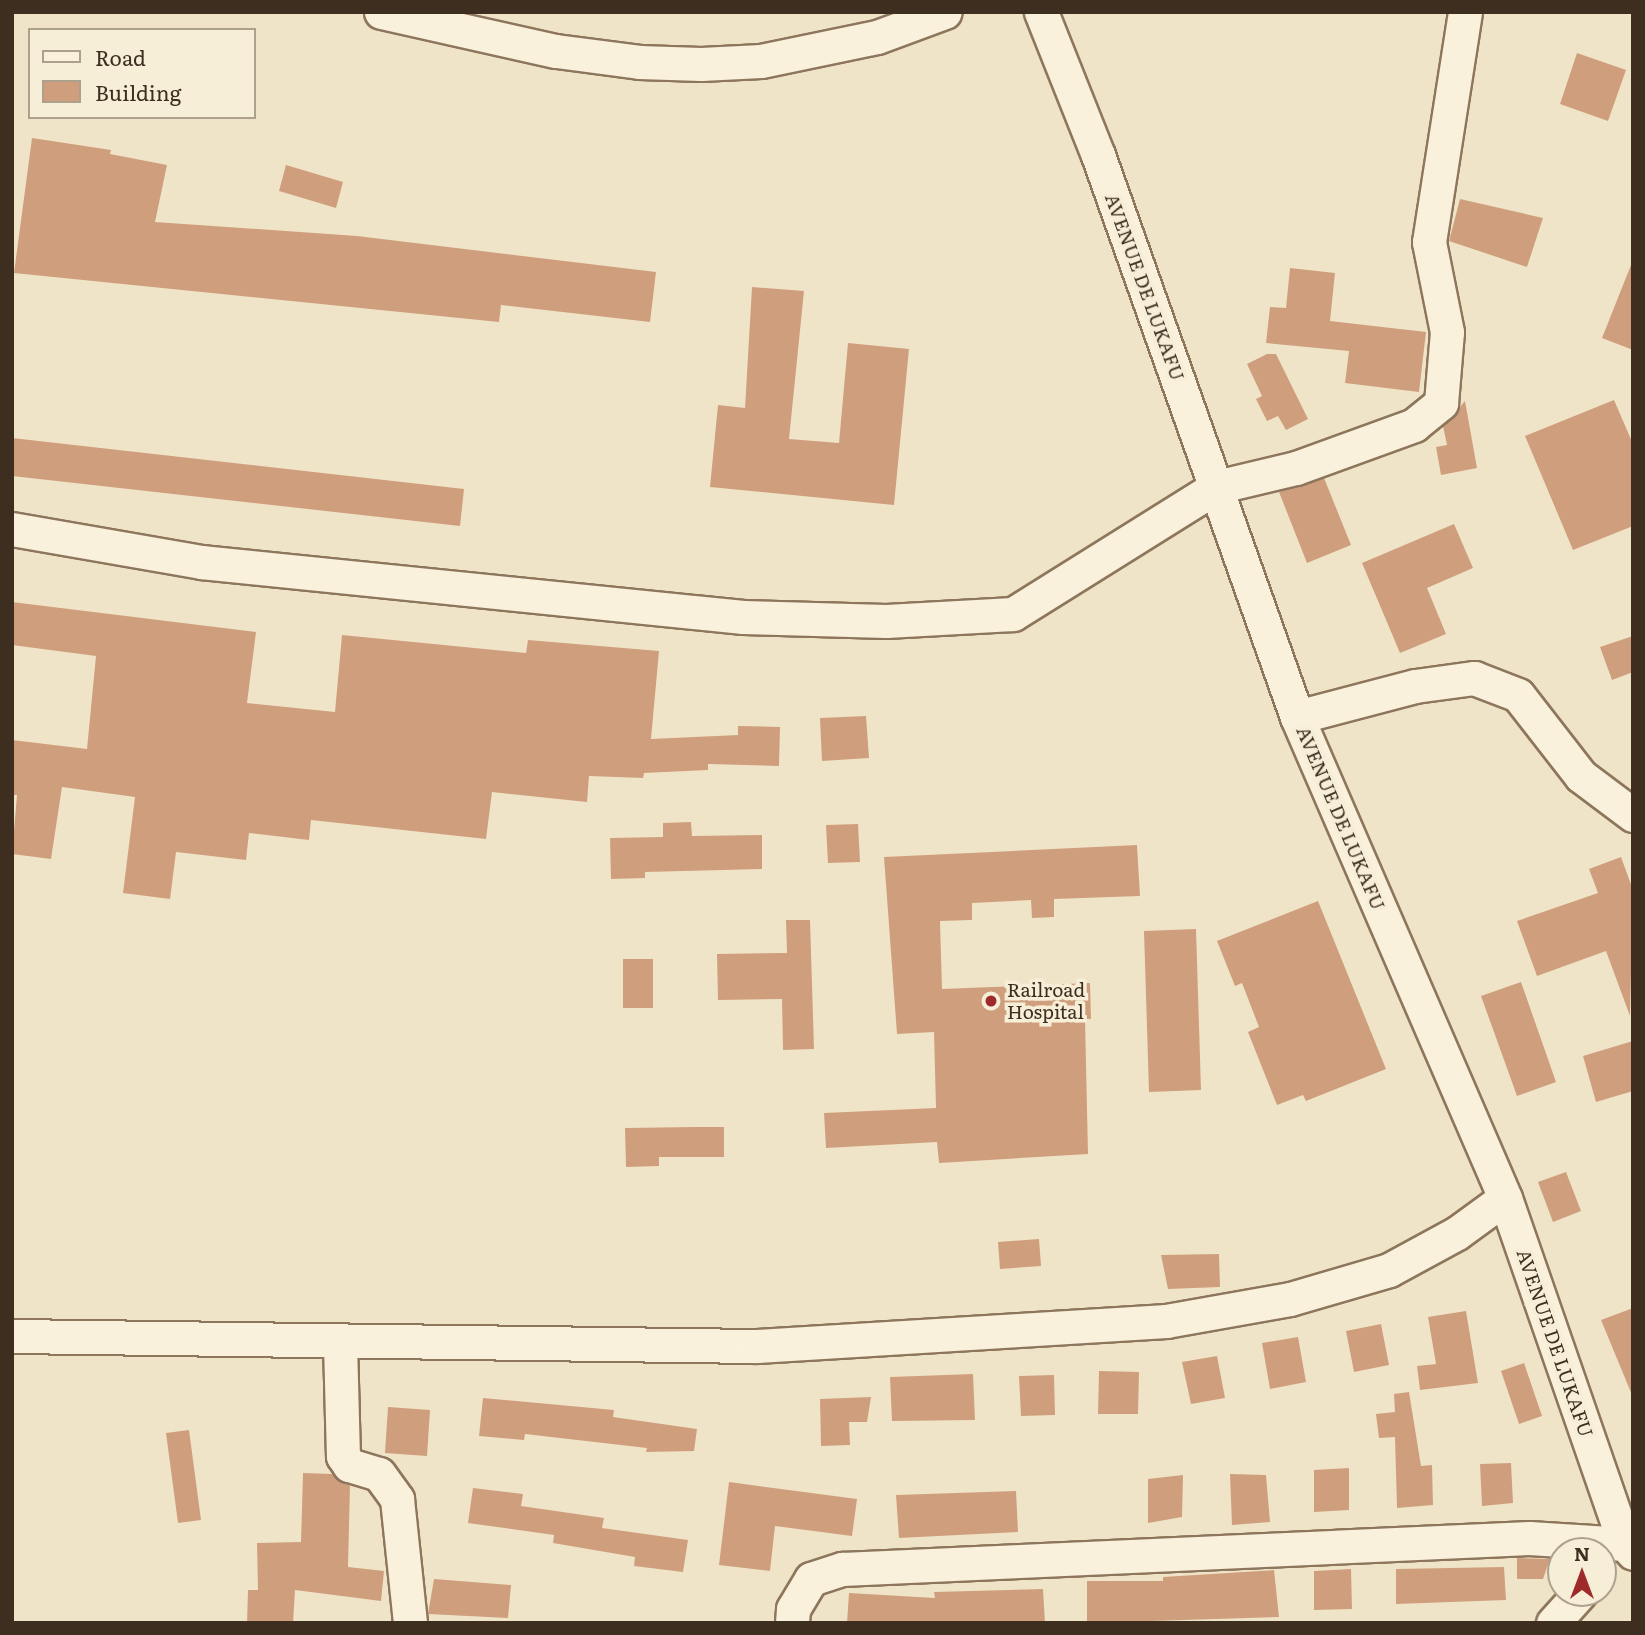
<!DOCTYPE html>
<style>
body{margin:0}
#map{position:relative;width:1645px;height:1635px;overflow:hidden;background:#f0e4c8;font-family:Literata,serif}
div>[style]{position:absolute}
.building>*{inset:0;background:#cf9f7d}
.roads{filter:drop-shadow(2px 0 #8d765c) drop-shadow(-2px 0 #8d765c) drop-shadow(0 2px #8d765c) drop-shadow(0 -2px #8d765c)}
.street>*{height:33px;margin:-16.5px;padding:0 16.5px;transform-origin:16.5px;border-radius:16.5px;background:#faf1dc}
.dots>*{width:19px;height:19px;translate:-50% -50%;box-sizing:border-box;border:4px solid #f7eed8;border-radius:50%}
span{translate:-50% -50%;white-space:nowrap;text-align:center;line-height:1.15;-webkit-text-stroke:7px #f7eed8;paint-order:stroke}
.street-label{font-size:19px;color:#3d2e20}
.poi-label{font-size:19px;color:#3d2e20}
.left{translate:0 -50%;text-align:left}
.frame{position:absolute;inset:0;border:14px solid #3d2e20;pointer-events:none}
.legend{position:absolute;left:28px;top:28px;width:228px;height:91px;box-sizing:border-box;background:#f7eed8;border:2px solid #ada18e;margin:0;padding:9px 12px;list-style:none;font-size:21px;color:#3d2e20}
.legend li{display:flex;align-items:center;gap:14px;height:35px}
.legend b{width:35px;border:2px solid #ada18e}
.north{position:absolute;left:1547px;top:1537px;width:70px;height:70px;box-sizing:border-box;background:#f7eed8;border:2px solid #ada18e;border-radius:50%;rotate:0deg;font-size:19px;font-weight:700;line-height:28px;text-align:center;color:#3d2e20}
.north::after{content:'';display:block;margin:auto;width:24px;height:32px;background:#9e2a2b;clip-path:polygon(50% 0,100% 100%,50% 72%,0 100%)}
</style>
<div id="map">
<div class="building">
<div style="clip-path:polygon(1577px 53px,1626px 70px,1608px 121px,1560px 104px)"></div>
<div style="clip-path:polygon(32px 138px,111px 150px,110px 154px,167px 165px,155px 222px,357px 236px,656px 272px,650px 322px,501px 305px,499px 322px,14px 273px)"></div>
<div style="clip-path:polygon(286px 165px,343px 182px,336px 208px,279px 191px)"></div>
<div style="clip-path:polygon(1460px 199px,1543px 218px,1527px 267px,1449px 241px)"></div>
<div style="clip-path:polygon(1631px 265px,1633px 265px,1633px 350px,1602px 338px)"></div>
<div style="clip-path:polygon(1290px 268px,1335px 273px,1330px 321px,1426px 332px,1419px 392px,1345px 383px,1349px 351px,1266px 343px,1270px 307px,1286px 308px)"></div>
<div style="clip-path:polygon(752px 287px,804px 291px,789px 439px,839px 443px,848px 343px,909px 349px,894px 505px,710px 487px,718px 405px,745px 408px)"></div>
<div style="clip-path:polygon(1267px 354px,1276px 354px,1308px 419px,1286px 430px,1278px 416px,1267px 421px,1256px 399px,1262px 396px,1247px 364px)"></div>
<div style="clip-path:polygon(1614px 400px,1633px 444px,1633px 526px,1573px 550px,1525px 436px)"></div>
<div style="clip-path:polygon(1465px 401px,1477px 468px,1441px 475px,1436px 447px,1447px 445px,1443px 426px)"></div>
<div style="clip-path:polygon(12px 438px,464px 489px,460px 526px,12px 476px)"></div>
<div style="clip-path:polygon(1324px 478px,1351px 545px,1307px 563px,1279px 492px)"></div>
<div style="clip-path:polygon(1454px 524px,1473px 568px,1427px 588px,1446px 634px,1400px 653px,1362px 563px)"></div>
<div style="clip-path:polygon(12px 602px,256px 632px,247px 703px,335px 712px,342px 635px,526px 653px,528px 640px,659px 651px,651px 739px,738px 735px,738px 726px,780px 727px,779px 766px,708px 764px,708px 770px,644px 773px,643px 778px,589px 776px,587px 802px,492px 792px,486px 839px,311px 820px,309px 840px,249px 833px,246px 860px,176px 852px,170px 899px,123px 893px,135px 797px,62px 787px,51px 859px,12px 854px,17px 795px,12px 795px,12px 740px,87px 749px,96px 656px,12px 645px)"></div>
<div style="clip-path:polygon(1633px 636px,1633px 672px,1612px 680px,1600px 647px)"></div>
<div style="clip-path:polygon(866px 716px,869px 758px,822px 761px,820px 718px)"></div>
<div style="clip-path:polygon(691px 822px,692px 836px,762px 835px,762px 869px,645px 872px,645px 878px,611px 879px,610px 838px,663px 837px,663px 823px)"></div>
<div style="clip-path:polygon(858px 824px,860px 862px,828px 863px,826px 825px)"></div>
<div style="clip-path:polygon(1137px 845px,1140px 896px,1054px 899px,1054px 917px,1032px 918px,1031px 900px,972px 903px,972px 920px,940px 921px,942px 989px,1090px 983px,1091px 1019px,1085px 1019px,1088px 1154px,939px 1163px,937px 1142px,826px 1148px,824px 1113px,936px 1108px,934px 1032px,897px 1034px,884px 857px)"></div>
<div style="clip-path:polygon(1621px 857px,1633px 890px,1630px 1016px,1606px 951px,1537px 976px,1517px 921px,1598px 893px,1589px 869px)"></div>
<div style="clip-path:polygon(1318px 901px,1386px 1069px,1306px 1101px,1303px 1095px,1277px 1105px,1248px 1032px,1259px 1027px,1242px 983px,1235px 986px,1217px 941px)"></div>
<div style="clip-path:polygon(786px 920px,810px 920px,814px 1049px,783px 1050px,782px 999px,718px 1000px,717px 954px,787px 953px)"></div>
<div style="clip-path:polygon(1196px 929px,1201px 1090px,1149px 1092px,1144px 931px)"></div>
<div style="clip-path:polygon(623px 959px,653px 959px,653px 1008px,623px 1008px)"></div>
<div style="clip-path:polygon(1521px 982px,1556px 1082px,1517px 1096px,1481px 996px)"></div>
<div style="clip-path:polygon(1633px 1041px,1633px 1091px,1596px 1102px,1583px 1056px)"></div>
<div style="clip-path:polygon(693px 1127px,724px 1127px,724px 1157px,659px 1157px,659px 1166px,626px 1167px,625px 1128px)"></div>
<div style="clip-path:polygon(1566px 1172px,1581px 1211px,1553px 1222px,1538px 1182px)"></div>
<div style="clip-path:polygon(1039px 1239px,1041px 1266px,1000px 1269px,998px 1242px)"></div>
<div style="clip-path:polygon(1219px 1254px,1220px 1287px,1168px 1289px,1161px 1255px)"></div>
<div style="clip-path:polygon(1633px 1308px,1633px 1395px,1632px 1395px,1601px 1320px)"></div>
<div style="clip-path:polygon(1466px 1311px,1478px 1383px,1420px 1390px,1417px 1366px,1436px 1364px,1428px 1317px)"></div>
<div style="clip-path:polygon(1381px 1324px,1389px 1365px,1354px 1372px,1346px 1331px)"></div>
<div style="clip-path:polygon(1298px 1337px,1306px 1382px,1270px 1389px,1262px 1343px)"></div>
<div style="clip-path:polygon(1217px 1356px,1225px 1398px,1191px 1404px,1182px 1362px)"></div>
<div style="clip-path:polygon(1524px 1363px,1542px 1416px,1519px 1424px,1501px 1371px)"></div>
<div style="clip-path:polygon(1099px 1371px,1139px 1372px,1138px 1414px,1098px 1414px)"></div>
<div style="clip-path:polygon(973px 1374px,975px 1420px,892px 1421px,890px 1377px)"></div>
<div style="clip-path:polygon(1054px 1375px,1055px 1415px,1021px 1416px,1019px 1376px)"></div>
<div style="clip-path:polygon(1409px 1392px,1421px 1466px,1432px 1465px,1433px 1505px,1397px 1508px,1395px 1437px,1379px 1438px,1376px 1414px,1395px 1412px,1394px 1394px)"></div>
<div style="clip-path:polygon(871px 1397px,867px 1422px,849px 1422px,850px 1445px,821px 1446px,820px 1399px)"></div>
<div style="clip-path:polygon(483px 1398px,614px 1410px,613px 1417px,697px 1429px,694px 1451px,646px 1452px,647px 1448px,525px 1434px,524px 1440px,479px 1436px)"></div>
<div style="clip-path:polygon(388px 1407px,430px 1410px,427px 1456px,385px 1453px)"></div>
<div style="clip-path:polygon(189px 1430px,201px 1520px,178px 1523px,166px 1433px)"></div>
<div style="clip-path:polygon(1511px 1463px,1513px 1503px,1482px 1506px,1480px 1464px)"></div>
<div style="clip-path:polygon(1349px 1468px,1349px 1510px,1314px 1512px,1314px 1470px)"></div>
<div style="clip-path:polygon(303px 1473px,332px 1474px,350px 1486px,348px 1567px,384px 1571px,381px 1601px,295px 1590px,293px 1623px,247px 1623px,248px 1590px,258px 1590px,257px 1543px,301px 1542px)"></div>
<div style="clip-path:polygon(1230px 1474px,1266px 1475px,1270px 1522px,1232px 1525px)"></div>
<div style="clip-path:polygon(1183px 1475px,1182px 1517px,1148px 1523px,1148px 1479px)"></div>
<div style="clip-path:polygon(729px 1482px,857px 1499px,852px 1536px,775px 1526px,770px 1571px,719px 1565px)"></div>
<div style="clip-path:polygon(473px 1488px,523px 1494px,521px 1506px,604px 1518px,602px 1528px,688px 1540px,683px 1572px,634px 1566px,635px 1557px,553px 1543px,554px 1535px,468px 1523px)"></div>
<div style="clip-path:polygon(1016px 1491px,1018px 1532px,899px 1538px,896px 1495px)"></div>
<div style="clip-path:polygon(1517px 1558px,1550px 1559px,1543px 1579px,1517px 1579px)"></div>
<div style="clip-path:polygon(1504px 1567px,1506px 1600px,1396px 1604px,1396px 1569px)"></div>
<div style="clip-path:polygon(1351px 1569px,1352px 1609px,1314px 1610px,1314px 1571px)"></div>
<div style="clip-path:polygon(1274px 1570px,1279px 1617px,1087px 1623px,1087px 1581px,1163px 1581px,1163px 1577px)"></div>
<div style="clip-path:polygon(434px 1579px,511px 1585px,508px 1618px,428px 1614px)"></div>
<div style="clip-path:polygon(1043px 1589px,1045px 1623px,847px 1623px,849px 1593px,935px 1598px,934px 1592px)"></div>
</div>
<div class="roads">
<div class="street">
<div style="left:381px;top:12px;width:179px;rotate:12.6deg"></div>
<div style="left:556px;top:51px;width:84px;rotate:7.5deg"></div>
<div style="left:639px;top:62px;width:62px;rotate:1.8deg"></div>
<div style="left:701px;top:64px;width:60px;rotate:-2.9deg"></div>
<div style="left:761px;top:61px;width:118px;rotate:-11.7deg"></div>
<div style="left:877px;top:37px;width:72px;rotate:-20.2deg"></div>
<div style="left:1041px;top:12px;width:154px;rotate:68.3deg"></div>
<div style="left:1098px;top:155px;width:596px;rotate:70.5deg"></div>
<div style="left:1297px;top:717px;width:524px;rotate:66.61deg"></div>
<div style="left:1505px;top:1198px;width:366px;rotate:70.9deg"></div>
<div style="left:1625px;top:1544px;width:12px;rotate:48deg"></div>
<div style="left:12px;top:529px;width:192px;rotate:9.9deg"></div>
<div style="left:201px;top:562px;width:545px;rotate:5.79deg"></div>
<div style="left:743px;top:617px;width:143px;rotate:1.6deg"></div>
<div style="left:886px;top:621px;width:127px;rotate:-3.2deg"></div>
<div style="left:1013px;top:614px;width:239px;rotate:-32deg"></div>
<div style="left:1216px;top:487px;width:82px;rotate:-13.4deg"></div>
<div style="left:1296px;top:468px;width:126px;rotate:-20deg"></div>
<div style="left:1414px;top:425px;width:35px;rotate:-39deg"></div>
<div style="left:1441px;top:403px;width:71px;rotate:-85.2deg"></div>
<div style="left:1447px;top:332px;width:92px;rotate:-101.3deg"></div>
<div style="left:1429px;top:242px;width:233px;rotate:-81.1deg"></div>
<div style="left:1297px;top:717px;width:122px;rotate:-14.7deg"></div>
<div style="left:1415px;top:686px;width:60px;rotate:-7.7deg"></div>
<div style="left:1474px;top:678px;width:47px;rotate:21.1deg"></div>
<div style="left:1518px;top:695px;width:103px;rotate:52.1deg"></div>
<div style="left:1581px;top:776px;width:65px;rotate:36.9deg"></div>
<div style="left:12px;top:1336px;width:745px;rotate:0.77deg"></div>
<div style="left:757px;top:1346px;width:410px;rotate:-3.5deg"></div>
<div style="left:1166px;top:1321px;width:126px;rotate:-10.1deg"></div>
<div style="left:1290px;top:1299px;width:103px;rotate:-16.3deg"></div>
<div style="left:1389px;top:1270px;width:77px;rotate:-28.6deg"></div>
<div style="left:1457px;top:1233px;width:59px;rotate:-36.1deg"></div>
<div style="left:340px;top:1343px;width:113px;rotate:88.5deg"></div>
<div style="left:343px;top:1456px;width:11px;rotate:56deg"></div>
<div style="left:349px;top:1465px;width:31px;rotate:17deg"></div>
<div style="left:379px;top:1474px;width:31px;rotate:54deg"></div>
<div style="left:397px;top:1499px;width:125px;rotate:84deg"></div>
<div style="left:792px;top:1623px;width:14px;rotate:-86deg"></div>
<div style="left:793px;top:1609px;width:35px;rotate:-59deg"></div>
<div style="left:811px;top:1579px;width:33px;rotate:-18deg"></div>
<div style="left:842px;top:1569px;width:688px;rotate:-2.58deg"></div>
<div style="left:1529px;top:1538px;width:96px;rotate:3.6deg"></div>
<div style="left:1553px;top:1623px;width:40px;rotate:-48deg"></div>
</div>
</div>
<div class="dots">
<div style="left:991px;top:1001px;background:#9e2a2b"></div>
</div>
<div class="street-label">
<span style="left:1145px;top:287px;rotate:70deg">AVENUE DE LUKAFU</span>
<span style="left:1341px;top:818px;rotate:67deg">AVENUE DE LUKAFU</span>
<span style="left:1555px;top:1343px;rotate:71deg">AVENUE DE LUKAFU</span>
</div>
<div class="poi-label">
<span class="left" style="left:1007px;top:1001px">Railroad<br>Hospital</span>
</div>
<div class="frame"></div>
<ul class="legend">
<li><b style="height:9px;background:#faf1dc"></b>Road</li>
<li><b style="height:19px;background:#cf9f7d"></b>Building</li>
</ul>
<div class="north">N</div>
</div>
